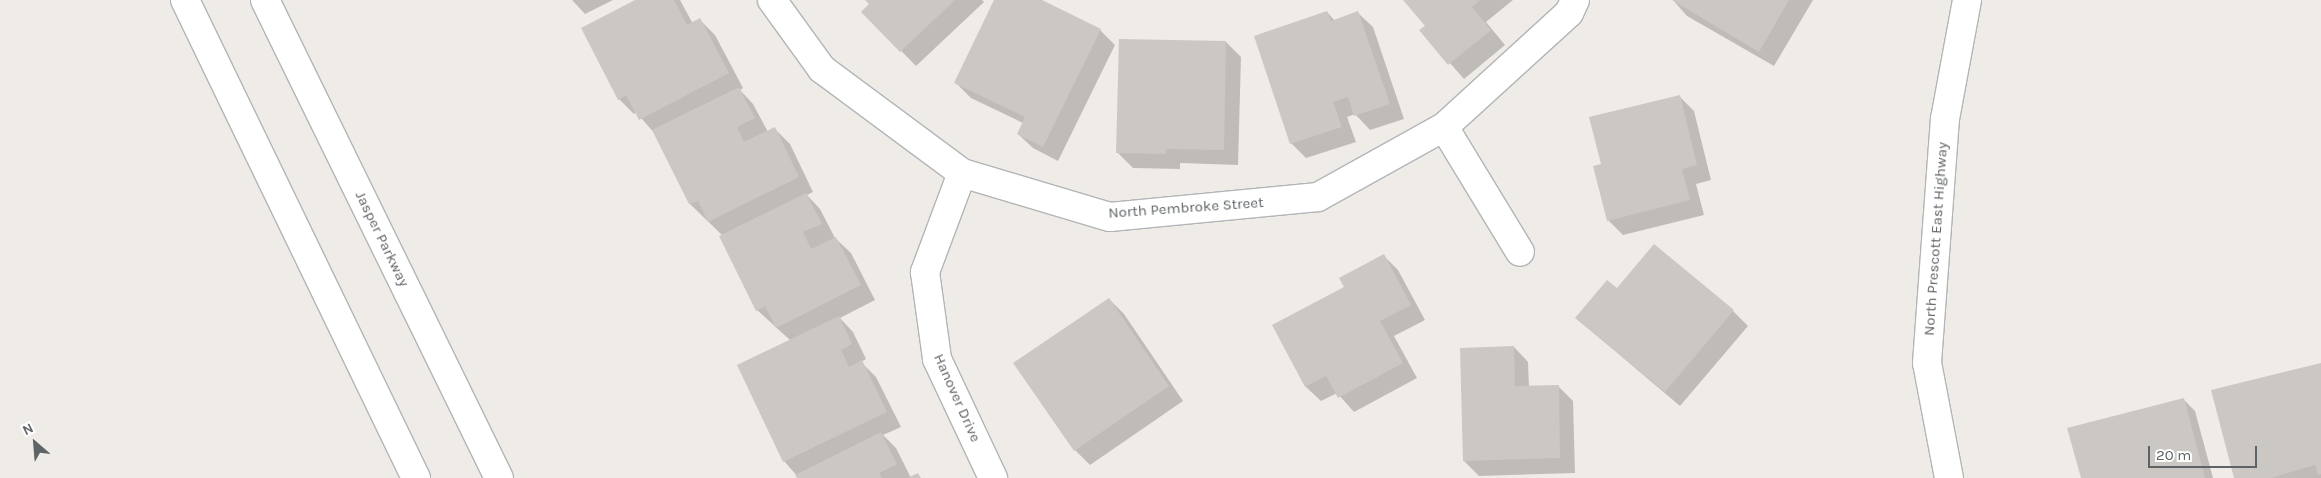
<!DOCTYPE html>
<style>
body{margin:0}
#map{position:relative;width:2321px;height:478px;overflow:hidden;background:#efece7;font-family:Karla,sans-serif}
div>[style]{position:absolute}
.shadow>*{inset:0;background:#0003}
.building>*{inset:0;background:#cbc7c3}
.roads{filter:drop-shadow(1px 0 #b2b5b8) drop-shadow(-1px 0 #b2b5b8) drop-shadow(0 1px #b2b5b8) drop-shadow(0 -1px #b2b5b8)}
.street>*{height:28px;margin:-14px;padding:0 14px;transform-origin:14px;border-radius:14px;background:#fff}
.secondary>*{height:28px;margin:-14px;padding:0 14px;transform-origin:14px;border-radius:14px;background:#fff}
span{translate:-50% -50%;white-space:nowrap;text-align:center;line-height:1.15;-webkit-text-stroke:4.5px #fff;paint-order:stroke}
.street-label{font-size:15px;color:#5e6366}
.north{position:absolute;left:10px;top:418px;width:50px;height:50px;-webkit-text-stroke:4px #fff;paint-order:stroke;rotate:333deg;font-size:14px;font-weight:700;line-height:20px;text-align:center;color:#5e6366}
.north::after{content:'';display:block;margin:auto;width:18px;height:22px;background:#5e6366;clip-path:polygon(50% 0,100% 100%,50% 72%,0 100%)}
.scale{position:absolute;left:2148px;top:446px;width:109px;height:22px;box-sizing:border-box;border:2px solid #5e6366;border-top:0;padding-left:6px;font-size:15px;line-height:18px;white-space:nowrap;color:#5e6366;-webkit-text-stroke:4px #fff;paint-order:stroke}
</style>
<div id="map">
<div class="shadow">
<div style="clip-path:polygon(572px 0,613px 0,585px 14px)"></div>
<div style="clip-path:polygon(638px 0,680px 0,693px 24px,700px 20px,715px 35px,743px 88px,740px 90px,753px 104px,768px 132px,775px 129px,790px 144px,813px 192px,807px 195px,820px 209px,835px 238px,851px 253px,875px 300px,840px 318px,853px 332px,866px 359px,861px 362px,876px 377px,901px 427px,883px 435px,896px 448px,911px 478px,918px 474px,921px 478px,799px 478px,784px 461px,790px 340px,757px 310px,723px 236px,690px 204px,655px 134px,636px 112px,634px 114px,619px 99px)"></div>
<div style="clip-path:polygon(867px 0,982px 0,984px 2px,916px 66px,863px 12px,871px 4px)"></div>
<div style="clip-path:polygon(996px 0,1039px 0,1100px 30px,1115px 45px,1058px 161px,1033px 148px,1018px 134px,1023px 123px,971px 98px,956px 83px)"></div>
<div style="clip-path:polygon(1405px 0,1513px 0,1486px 22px,1505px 45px,1464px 79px,1421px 30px,1426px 26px)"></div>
<div style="clip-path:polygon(1673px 0,1813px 0,1774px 66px,1687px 16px)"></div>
<div style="clip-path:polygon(1327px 12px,1335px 21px,1358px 13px,1373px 27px,1404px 119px,1370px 130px,1355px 114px,1347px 117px,1356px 142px,1306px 158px,1291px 143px)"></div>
<div style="clip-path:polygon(1226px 42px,1241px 57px,1238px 165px,1180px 163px,1180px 169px,1133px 168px,1118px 153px)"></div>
<div style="clip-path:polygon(1679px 96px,1694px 111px,1711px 180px,1696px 184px,1704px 215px,1623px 235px,1608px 220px,1603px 165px)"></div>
<div style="clip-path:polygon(1383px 255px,1398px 270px,1425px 320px,1394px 336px,1417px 378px,1354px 412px,1337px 393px,1321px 401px,1306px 387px,1274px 326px,1345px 288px)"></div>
<div style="clip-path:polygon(1617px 290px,1733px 311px,1748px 326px,1680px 406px,1576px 318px)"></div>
<div style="clip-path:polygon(1109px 299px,1124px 314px,1183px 401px,1090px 465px,1075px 450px)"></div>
<div style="clip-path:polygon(1514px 347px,1528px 362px,1529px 387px,1558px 386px,1573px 401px,1575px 473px,1479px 476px,1464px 461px)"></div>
<div style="clip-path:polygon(2321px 365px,2321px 478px,2235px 478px)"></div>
<div style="clip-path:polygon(2184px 400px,2195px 411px,2213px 478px,2082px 478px)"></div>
</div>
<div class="building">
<div style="clip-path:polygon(635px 0,674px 0,687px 25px,700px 18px,729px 73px,639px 120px,626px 95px,618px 100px,581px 28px)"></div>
<div style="clip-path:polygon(865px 0,955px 0,900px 52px,861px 12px,869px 4px)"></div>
<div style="clip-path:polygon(994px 0,1042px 0,1101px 29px,1043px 147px,1017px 134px,1025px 117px,954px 83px)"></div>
<div style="clip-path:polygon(1403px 0,1480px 0,1472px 7px,1491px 30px,1448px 65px,1419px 30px,1425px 26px)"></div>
<div style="clip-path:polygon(1672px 0,1789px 0,1759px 52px)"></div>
<div style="clip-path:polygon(1327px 11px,1331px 21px,1358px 11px,1390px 104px,1354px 116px,1348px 97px,1333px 102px,1342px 127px,1290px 144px,1254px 36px)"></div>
<div style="clip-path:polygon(1119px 39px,1226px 41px,1224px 150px,1166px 149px,1166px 154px,1116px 153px)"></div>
<div style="clip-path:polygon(739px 87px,755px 118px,737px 127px,744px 142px,775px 127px,799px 177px,708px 222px,698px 201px,689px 204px,652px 130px)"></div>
<div style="clip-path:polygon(1680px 95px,1697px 165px,1682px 169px,1690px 200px,1607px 221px,1593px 166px,1601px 164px,1589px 117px)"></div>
<div style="clip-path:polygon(806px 193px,822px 224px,803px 232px,811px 249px,836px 237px,861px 285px,776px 328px,765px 306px,756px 311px,719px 236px)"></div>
<div style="clip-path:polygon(1654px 244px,1734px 310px,1665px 392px,1575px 318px,1607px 280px,1617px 288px)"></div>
<div style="clip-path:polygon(1384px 254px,1411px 305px,1380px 321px,1403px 363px,1338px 398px,1326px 376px,1305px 387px,1272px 325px,1344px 287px,1339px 278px)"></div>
<div style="clip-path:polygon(1109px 298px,1169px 386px,1074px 451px,1013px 363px)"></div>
<div style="clip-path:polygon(839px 316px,852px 344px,841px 350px,849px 367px,862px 360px,887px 412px,783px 462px,737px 365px)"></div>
<div style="clip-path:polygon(1514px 346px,1515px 386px,1559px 385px,1560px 458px,1463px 461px,1460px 348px)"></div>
<div style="clip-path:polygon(2321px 363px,2321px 474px,2318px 475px,2315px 465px,2271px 478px,2234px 478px,2211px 390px)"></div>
<div style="clip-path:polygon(2184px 398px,2205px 478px,2081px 478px,2067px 428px)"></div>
<div style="clip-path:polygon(881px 432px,897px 464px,879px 473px,882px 478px,797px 478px,795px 475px)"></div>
<div style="clip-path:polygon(918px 473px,920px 478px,907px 478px)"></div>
</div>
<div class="roads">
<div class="street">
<div style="left:772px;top:0;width:85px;rotate:54.1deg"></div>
<div style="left:822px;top:69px;width:174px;rotate:36.6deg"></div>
<div style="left:962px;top:173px;width:154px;rotate:16.6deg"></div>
<div style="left:1110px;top:217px;width:209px;rotate:-5.5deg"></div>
<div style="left:1318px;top:197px;width:144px;rotate:-29.1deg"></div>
<div style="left:1444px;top:127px;width:169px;rotate:-42.4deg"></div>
<div style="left:1569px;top:13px;width:14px;rotate:-65deg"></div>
<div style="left:1444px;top:127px;width:146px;rotate:58.7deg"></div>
<div style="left:962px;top:173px;width:106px;rotate:110.5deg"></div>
<div style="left:925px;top:272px;width:88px;rotate:82.1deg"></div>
<div style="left:937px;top:359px;width:132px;rotate:64.8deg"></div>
</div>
<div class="secondary">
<div style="left:185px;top:0;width:531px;rotate:64.21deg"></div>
<div style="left:265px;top:0;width:532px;rotate:63.92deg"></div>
<div style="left:1949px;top:478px;width:117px;rotate:-100.8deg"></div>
<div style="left:1927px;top:363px;width:245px;rotate:-85.8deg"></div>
<div style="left:1945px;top:119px;width:121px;rotate:-79.5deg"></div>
</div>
</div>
<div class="street-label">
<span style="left:1186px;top:208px;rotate:-4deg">North Pembroke Street</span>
<span style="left:382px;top:239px;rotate:64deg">Jasper Parkway</span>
<span style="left:1936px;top:239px;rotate:-86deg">North Prescott East Highway</span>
<span style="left:957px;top:398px;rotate:66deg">Hanover Drive</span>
</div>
<div class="north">N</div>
<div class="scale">20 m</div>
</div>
